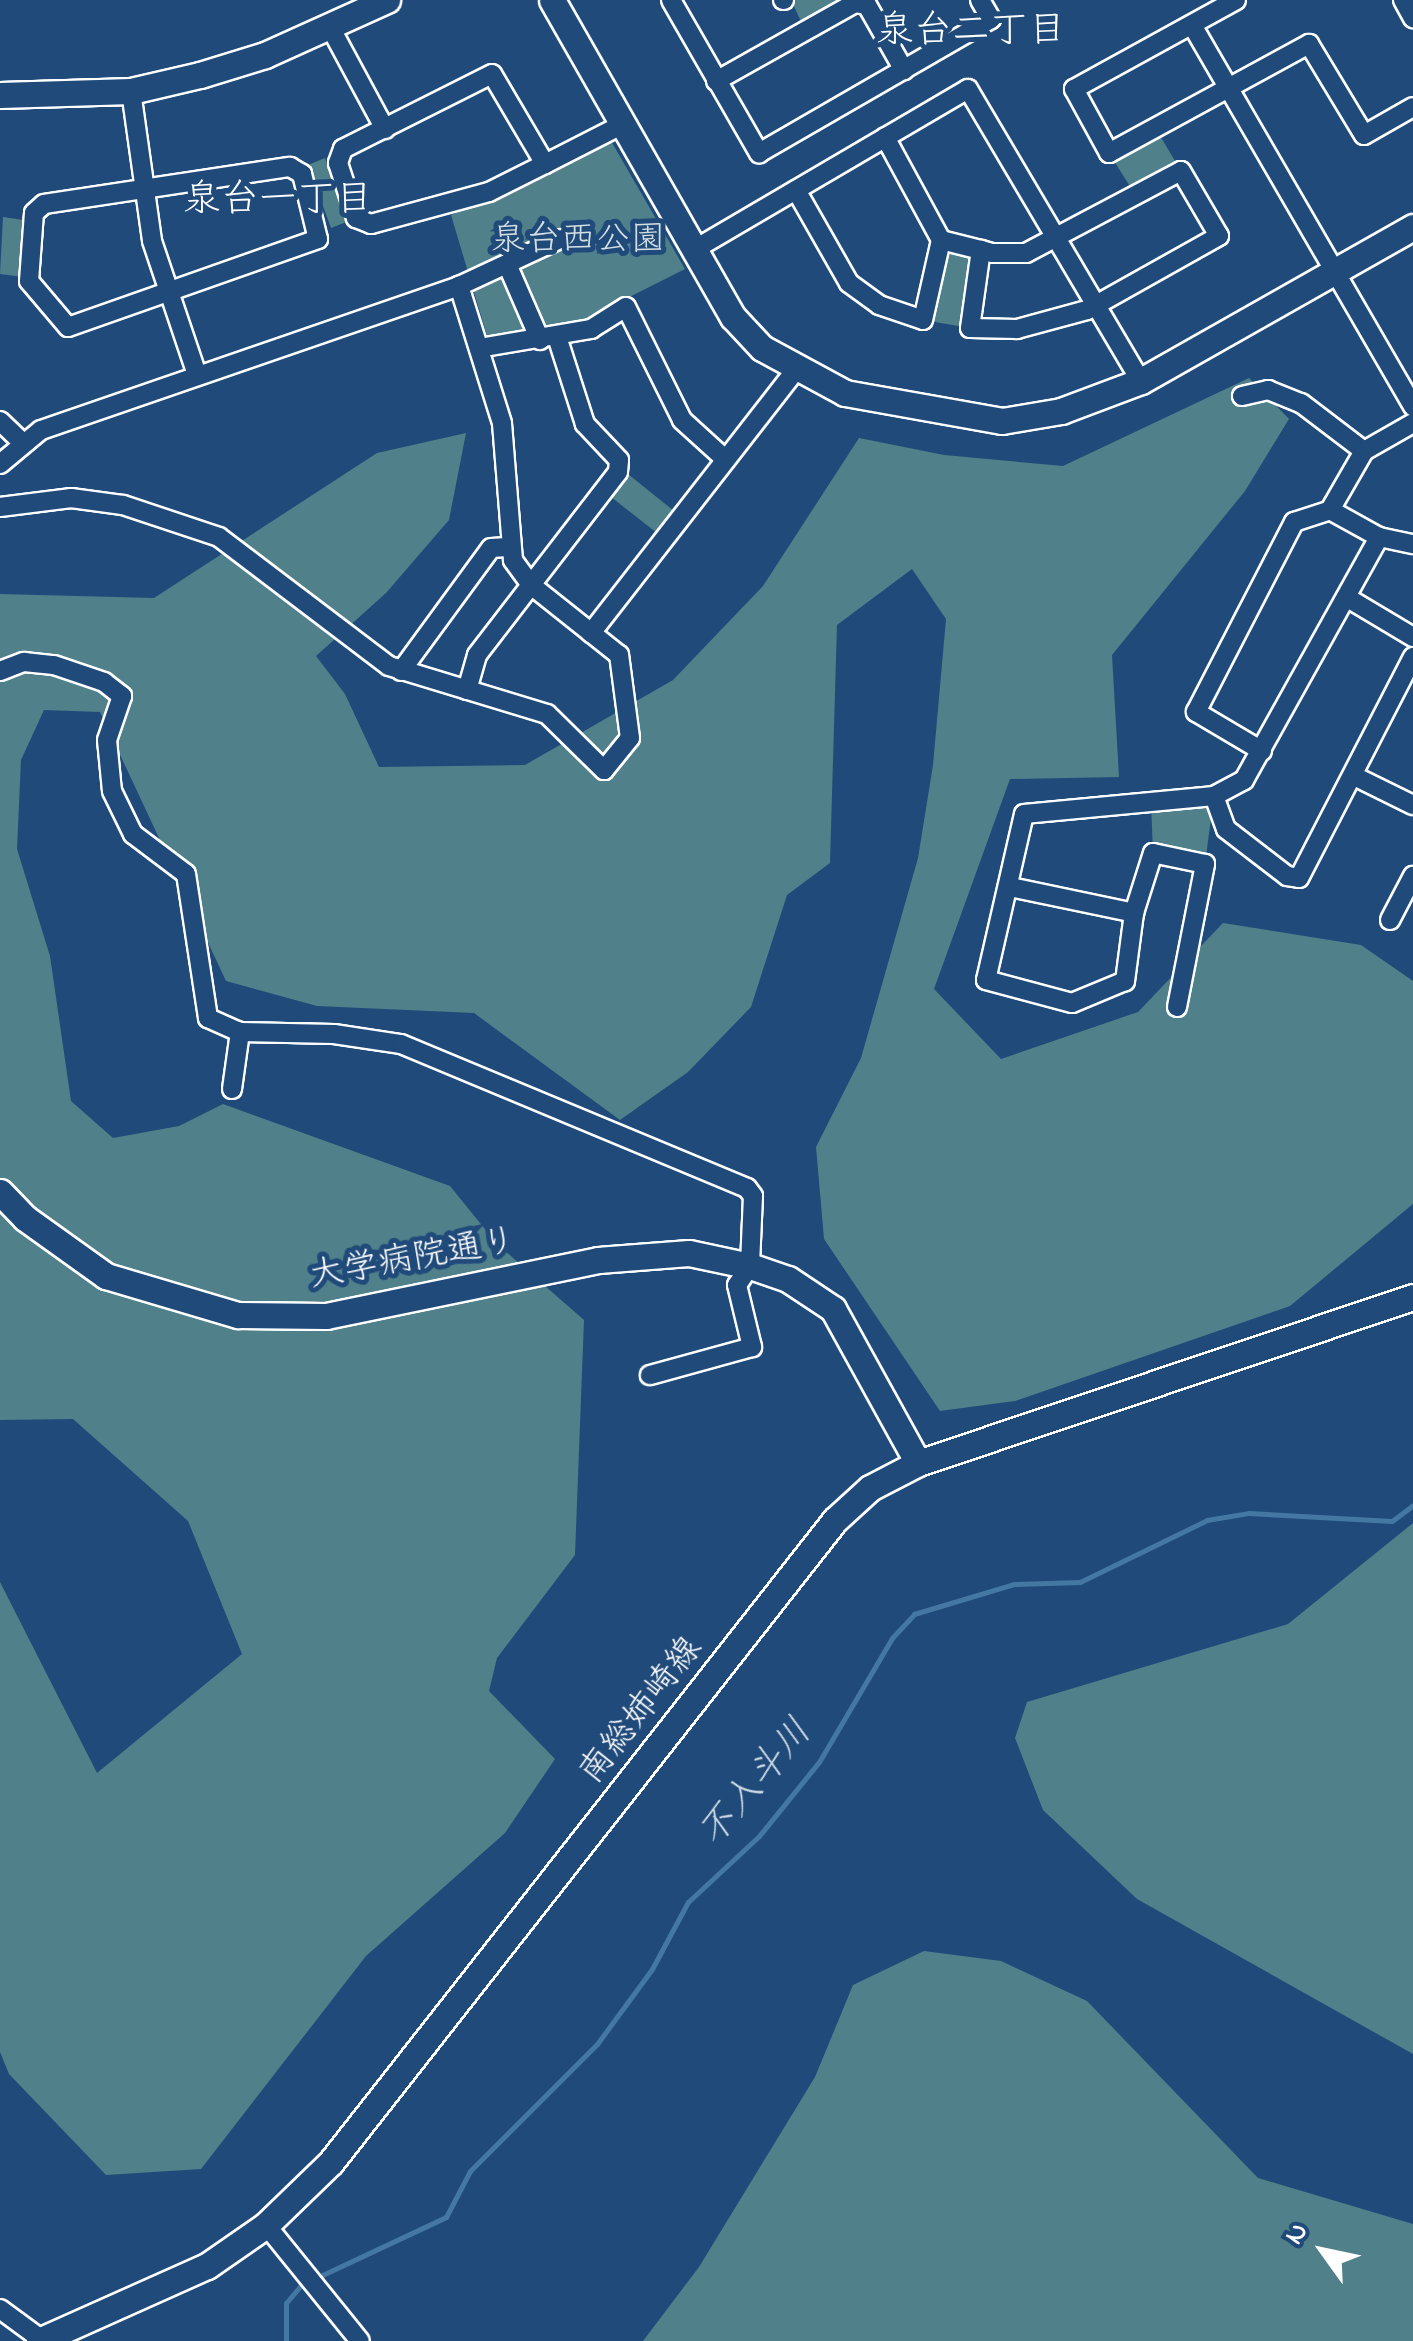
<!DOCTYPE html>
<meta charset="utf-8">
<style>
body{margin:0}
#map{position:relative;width:1413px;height:2341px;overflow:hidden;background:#1f4a7a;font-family:"Indie Flower","Klee One",sans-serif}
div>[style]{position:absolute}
.green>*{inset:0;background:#508089}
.stream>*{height:5px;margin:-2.5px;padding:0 2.5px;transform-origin:2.5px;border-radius:2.5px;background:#4478a2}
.roads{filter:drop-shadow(2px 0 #fff) drop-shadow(-2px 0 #fff) drop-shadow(0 2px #fff) drop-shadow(0 -2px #fff)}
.street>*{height:18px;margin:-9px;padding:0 9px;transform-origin:9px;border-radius:9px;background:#1f4a7a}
.secondary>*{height:25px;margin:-12.5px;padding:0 12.5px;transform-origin:12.5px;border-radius:12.5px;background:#1f4a7a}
span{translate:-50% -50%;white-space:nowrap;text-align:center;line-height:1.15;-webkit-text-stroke:10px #1f4a7a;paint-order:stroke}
.park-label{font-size:35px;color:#d3dfe2}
.street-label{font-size:35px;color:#fff}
.neighbourhood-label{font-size:38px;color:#fff}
.water-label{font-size:38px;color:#d0dde8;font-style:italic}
.north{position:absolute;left:1273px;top:2201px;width:100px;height:100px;-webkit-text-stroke:8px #1f4a7a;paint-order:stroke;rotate:303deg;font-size:28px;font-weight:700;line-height:40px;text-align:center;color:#fff}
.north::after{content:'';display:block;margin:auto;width:35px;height:45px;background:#fff;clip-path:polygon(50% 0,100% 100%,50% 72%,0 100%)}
</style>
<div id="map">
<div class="green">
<div style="clip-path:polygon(791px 0,853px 0,804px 28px)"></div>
<div style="clip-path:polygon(1156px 129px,1181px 171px,1136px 196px,1109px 153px)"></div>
<div style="clip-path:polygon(611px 141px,685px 269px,570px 327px,488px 339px,451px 215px)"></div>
<div style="clip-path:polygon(325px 158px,349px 221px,331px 228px,308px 165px)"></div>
<div style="clip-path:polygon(3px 217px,30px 221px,23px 277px,0 274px)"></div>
<div style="clip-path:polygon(941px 240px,981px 250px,970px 328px,923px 320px)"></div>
<div style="clip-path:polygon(1249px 378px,1289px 419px,1245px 491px,1112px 655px,1119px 777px,1010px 779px,934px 989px,1001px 1059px,1138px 1012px,1223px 923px,1361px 945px,1413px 981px,1413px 1204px,1290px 1306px,1015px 1401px,940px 1411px,824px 1239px,816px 1147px,861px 1058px,918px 858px,933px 765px,946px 619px,912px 569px,837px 625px,830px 863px,787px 895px,751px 1007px,688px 1072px,620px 1120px,474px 1013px,317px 1006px,226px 981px,100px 712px,44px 710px,21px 760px,17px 849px,50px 956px,71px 1101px,113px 1138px,179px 1126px,223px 1104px,450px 1186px,497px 1244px,584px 1320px,575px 1555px,497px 1658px,489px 1691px,555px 1759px,505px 1833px,366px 1956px,201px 2169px,106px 2175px,9px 2074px,0 2052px,0 1582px,97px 1773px,242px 1654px,188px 1521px,73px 1419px,0 1420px,0 594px,154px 598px,377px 453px,466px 433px,449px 520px,386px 593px,316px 656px,345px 694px,379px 767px,525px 765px,673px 680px,763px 586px,859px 438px,944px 455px,1063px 466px)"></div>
<div style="clip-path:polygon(628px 474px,674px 511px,657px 533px,611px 497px)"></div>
<div style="clip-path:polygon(1214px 796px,1205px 864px,1153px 853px,1151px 802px)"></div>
<div style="clip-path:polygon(1413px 1523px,1413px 2054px,1137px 1899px,1043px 1810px,1015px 1738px,1027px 1702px,1288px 1624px)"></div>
<div style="clip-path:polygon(924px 1951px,1001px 1961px,1087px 2001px,1258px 2178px,1413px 2224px,1413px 2341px,643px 2341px,699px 2267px,815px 2077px,853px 1985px)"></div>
</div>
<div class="stream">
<div style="left:286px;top:2341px;width:38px;rotate:-90deg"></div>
<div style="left:286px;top:2303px;width:23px;rotate:-50deg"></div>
<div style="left:301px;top:2285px;width:160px;rotate:-25.1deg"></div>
<div style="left:446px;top:2217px;width:52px;rotate:-62.4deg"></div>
<div style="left:470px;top:2171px;width:180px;rotate:-45deg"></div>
<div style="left:597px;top:2044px;width:93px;rotate:-53.7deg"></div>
<div style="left:652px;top:1969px;width:76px;rotate:-61.8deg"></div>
<div style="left:688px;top:1902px;width:97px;rotate:-42.9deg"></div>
<div style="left:759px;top:1836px;width:95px;rotate:-51deg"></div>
<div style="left:819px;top:1762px;width:144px;rotate:-59.5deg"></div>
<div style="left:892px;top:1638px;width:33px;rotate:-47deg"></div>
<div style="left:914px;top:1614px;width:104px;rotate:-16.7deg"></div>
<div style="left:1014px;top:1584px;width:66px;rotate:-1.7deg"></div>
<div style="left:1080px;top:1582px;width:141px;rotate:-26deg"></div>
<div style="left:1207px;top:1520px;width:43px;rotate:-9.5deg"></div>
<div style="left:1249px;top:1513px;width:143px;rotate:3.2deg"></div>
<div style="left:1392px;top:1521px;width:26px;rotate:-37deg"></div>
</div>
<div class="roads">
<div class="street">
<div style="left:671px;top:0;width:177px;rotate:60.1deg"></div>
<div style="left:759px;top:153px;width:268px;rotate:-30deg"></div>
<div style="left:991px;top:19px;width:22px;rotate:-120deg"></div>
<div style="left:783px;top:0;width:1px"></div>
<div style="left:1236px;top:0;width:185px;rotate:151.2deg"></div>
<div style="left:1074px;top:89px;width:73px;rotate:61.3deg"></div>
<div style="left:1109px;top:153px;width:228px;rotate:-28.6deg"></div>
<div style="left:1309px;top:44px;width:106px;rotate:58.9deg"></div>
<div style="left:1364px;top:135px;width:56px;rotate:-29.7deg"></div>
<div style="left:1403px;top:0;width:21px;rotate:61deg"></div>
<div style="left:1192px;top:25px;width:441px;rotate:59.9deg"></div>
<div style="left:330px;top:27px;width:116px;rotate:61.7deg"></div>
<div style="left:716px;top:81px;width:159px;rotate:-29.3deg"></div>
<div style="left:855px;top:3px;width:12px;rotate:9deg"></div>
<div style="left:867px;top:5px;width:75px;rotate:60.4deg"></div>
<div style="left:131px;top:91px;width:151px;rotate:82deg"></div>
<div style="left:152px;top:241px;width:141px;rotate:71.4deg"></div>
<div style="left:545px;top:164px;width:104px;rotate:-120.5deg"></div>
<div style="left:492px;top:74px;width:167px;rotate:153.3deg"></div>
<div style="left:343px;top:149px;width:15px;rotate:110deg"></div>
<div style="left:338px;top:163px;width:58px;rotate:71.9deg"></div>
<div style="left:356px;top:218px;width:16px;rotate:22deg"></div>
<div style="left:371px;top:224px;width:122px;rotate:-15.2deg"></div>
<div style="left:489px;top:192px;width:63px;rotate:-26.6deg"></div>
<div style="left:545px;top:164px;width:88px;rotate:-27.1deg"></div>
<div style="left:290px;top:167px;width:14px;rotate:30deg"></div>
<div style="left:302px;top:174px;width:67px;rotate:76.2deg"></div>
<div style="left:318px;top:239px;width:265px;rotate:160.6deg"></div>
<div style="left:68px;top:327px;width:60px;rotate:-130.3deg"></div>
<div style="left:29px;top:281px;width:68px;rotate:-85.8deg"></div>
<div style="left:34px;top:213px;width:13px;rotate:-42deg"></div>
<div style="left:44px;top:204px;width:249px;rotate:-8.6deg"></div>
<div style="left:796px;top:190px;width:107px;rotate:60.3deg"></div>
<div style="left:849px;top:283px;width:37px;rotate:36deg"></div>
<div style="left:879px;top:305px;width:46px;rotate:18.8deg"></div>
<div style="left:923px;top:320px;width:82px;rotate:-77.3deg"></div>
<div style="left:941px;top:240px;width:117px;rotate:-118.5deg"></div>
<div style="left:941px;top:240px;width:41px;rotate:14deg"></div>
<div style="left:981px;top:250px;width:11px;rotate:15deg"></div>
<div style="left:992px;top:253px;width:34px"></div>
<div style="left:1026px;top:253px;width:175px;rotate:-27.9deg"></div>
<div style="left:1181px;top:171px;width:75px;rotate:59.7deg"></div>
<div style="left:1219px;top:236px;width:151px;rotate:150.7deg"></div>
<div style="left:1087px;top:310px;width:73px;rotate:164.8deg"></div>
<div style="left:1017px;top:329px;width:47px;rotate:-178.8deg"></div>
<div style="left:970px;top:328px;width:79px;rotate:-82deg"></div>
<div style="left:697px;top:248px;width:314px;rotate:-30.4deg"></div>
<div style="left:968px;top:89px;width:339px;rotate:59.4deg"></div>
<div style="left:507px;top:264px;width:83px;rotate:66.5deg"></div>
<div style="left:479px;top:348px;width:114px;rotate:-9.6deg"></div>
<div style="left:591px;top:329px;width:41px;rotate:-32.2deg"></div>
<div style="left:626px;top:307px;width:126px;rotate:63.6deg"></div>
<div style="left:682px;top:420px;width:59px;rotate:42.3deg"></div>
<div style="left:1242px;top:396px;width:27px;rotate:-13deg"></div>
<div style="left:1268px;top:390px;width:35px;rotate:22deg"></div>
<div style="left:1301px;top:403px;width:79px;rotate:37.3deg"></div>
<div style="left:0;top:421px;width:30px;rotate:44deg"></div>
<div style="left:0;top:464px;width:53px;rotate:-39.7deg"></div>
<div style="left:41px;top:430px;width:442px;rotate:-19deg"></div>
<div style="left:459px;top:286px;width:111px;rotate:-25deg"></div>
<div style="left:0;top:507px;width:72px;rotate:-7.2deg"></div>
<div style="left:71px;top:498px;width:52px;rotate:7.7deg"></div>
<div style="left:123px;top:505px;width:101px;rotate:18.4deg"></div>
<div style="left:219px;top:537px;width:213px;rotate:37.2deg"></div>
<div style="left:389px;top:666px;width:165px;rotate:16.9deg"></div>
<div style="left:547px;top:714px;width:80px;rotate:44.5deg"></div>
<div style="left:604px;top:770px;width:41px;rotate:-50.9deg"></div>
<div style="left:630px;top:738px;width:84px;rotate:-97.5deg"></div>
<div style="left:619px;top:655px;width:112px;rotate:-141.5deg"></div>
<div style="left:531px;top:585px;width:31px;rotate:-126deg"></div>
<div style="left:513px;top:560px;width:137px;rotate:-94.6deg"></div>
<div style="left:502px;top:423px;width:144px;rotate:-107.4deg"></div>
<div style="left:1330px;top:510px;width:56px;rotate:28.9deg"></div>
<div style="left:1379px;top:537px;width:35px;rotate:12deg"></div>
<div style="left:1346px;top:597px;width:78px;rotate:30.8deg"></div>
<div style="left:591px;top:633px;width:333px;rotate:-52.1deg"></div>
<div style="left:0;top:671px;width:26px;rotate:-21deg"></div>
<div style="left:24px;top:662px;width:30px;rotate:6deg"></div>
<div style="left:54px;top:665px;width:53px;rotate:18.8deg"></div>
<div style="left:104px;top:682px;width:23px;rotate:38deg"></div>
<div style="left:122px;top:696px;width:46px;rotate:108.8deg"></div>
<div style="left:107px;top:740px;width:51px;rotate:84.4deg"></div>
<div style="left:112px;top:791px;width:48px;rotate:64deg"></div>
<div style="left:133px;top:834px;width:66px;rotate:37deg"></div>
<div style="left:186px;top:874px;width:146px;rotate:81.3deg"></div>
<div style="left:208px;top:1018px;width:35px;rotate:24deg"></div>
<div style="left:240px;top:1032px;width:94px;rotate:1.2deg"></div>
<div style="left:334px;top:1034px;width:68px;rotate:8.5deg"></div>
<div style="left:401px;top:1044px;width:375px;rotate:22.6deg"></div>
<div style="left:747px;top:1188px;width:10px;rotate:53deg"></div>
<div style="left:753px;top:1196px;width:70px;rotate:92.5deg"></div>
<div style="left:750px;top:1266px;width:23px;rotate:124deg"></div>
<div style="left:737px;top:1285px;width:64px;rotate:76.4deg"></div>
<div style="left:752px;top:1347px;width:106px;rotate:164.6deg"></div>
<div style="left:401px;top:671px;width:152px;rotate:-53.8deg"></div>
<div style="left:491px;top:548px;width:17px;rotate:-3deg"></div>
<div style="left:467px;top:690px;width:36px;rotate:-74deg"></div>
<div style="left:477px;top:655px;width:231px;rotate:-52.4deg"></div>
<div style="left:618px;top:472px;width:12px;rotate:-85deg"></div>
<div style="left:619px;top:460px;width:50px;rotate:-133.4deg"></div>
<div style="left:585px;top:424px;width:91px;rotate:-107.8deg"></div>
<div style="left:1262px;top:751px;width:77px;rotate:-149.4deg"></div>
<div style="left:1196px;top:712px;width:214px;rotate:-62.7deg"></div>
<div style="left:1294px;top:522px;width:38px;rotate:-18deg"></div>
<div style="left:1330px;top:510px;width:68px;rotate:-60deg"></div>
<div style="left:1364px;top:451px;width:56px;rotate:-29.7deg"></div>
<div style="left:1354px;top:776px;width:66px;rotate:26.2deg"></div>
<div style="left:1214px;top:796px;width:35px;rotate:70deg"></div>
<div style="left:1226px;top:829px;width:77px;rotate:37.6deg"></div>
<div style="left:1287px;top:876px;width:12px;rotate:9deg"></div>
<div style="left:1299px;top:878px;width:249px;rotate:-62.7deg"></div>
<div style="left:1010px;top:887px;width:127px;rotate:11.8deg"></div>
<div style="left:1390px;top:920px;width:50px;rotate:-62.4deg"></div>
<div style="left:1177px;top:1007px;width:146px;rotate:-78.9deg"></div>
<div style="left:1205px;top:864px;width:53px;rotate:-168.1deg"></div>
<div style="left:1153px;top:853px;width:63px;rotate:107.6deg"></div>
<div style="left:1134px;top:913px;width:69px;rotate:97.5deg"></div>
<div style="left:1125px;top:981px;width:57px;rotate:157.5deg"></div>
<div style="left:1072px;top:1003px;width:89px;rotate:-165deg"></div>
<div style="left:986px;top:980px;width:170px;rotate:-77.1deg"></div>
<div style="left:1024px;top:814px;width:191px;rotate:-5.4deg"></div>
<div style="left:1214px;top:796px;width:34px;rotate:-28deg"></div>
<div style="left:1244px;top:780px;width:278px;rotate:-60.9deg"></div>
<div style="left:232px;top:1089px;width:58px;rotate:-82deg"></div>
<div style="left:266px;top:2225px;width:149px;rotate:51deg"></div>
<div style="left:0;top:2309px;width:52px;rotate:36.4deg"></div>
</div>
<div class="secondary">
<div style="left:552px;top:0;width:365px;rotate:60.3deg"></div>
<div style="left:733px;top:317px;width:42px;rotate:46.9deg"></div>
<div style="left:762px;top:348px;width:94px;rotate:28.5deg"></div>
<div style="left:845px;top:393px;width:159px;rotate:10.1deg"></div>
<div style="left:1002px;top:421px;width:60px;rotate:-9.6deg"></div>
<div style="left:1061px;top:411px;width:85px;rotate:-20.6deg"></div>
<div style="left:1141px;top:381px;width:313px;rotate:-29.5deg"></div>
<div style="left:0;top:95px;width:131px;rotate:-1.7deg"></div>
<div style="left:131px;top:91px;width:71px;rotate:-13.1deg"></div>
<div style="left:200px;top:75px;width:68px;rotate:-17.1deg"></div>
<div style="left:265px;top:55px;width:134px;rotate:-24.3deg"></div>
<div style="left:0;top:1192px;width:36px;rotate:46deg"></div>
<div style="left:25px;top:1218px;width:100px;rotate:35.6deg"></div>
<div style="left:106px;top:1276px;width:138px;rotate:16.5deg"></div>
<div style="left:238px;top:1315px;width:88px;rotate:0.7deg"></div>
<div style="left:326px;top:1316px;width:278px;rotate:-11.6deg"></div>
<div style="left:598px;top:1260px;width:91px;rotate:-4.4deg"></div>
<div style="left:689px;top:1253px;width:62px;rotate:12deg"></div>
<div style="left:750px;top:1266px;width:40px;rotate:18.9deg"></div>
<div style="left:788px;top:1279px;width:54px;rotate:33.7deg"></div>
<div style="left:833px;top:1309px;width:176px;rotate:61.1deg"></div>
<div style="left:39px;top:2341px;width:184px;rotate:-24.1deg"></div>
<div style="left:207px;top:2266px;width:72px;rotate:-34.8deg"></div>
<div style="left:266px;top:2225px;width:91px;rotate:-44.1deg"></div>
<div style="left:331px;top:2162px;width:816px;rotate:-51.87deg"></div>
<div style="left:835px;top:1520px;width:47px;rotate:-42.4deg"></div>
<div style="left:870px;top:1488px;width:54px;rotate:-27.5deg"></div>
<div style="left:918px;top:1463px;width:522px;rotate:-18.54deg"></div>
</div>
</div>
<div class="park-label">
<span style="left:578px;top:241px">泉台西公園</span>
</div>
<div class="street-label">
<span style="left:413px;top:1260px;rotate:-10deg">大学病院通り</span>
<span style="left:642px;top:1711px;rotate:-52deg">南総姉崎線</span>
</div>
<div class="neighbourhood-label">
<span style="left:971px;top:33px">泉台二丁目</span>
<span style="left:278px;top:202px">泉台一丁目</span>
</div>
<div class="water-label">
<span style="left:757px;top:1784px;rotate:-50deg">不入斗川</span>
</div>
<div class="north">N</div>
</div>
